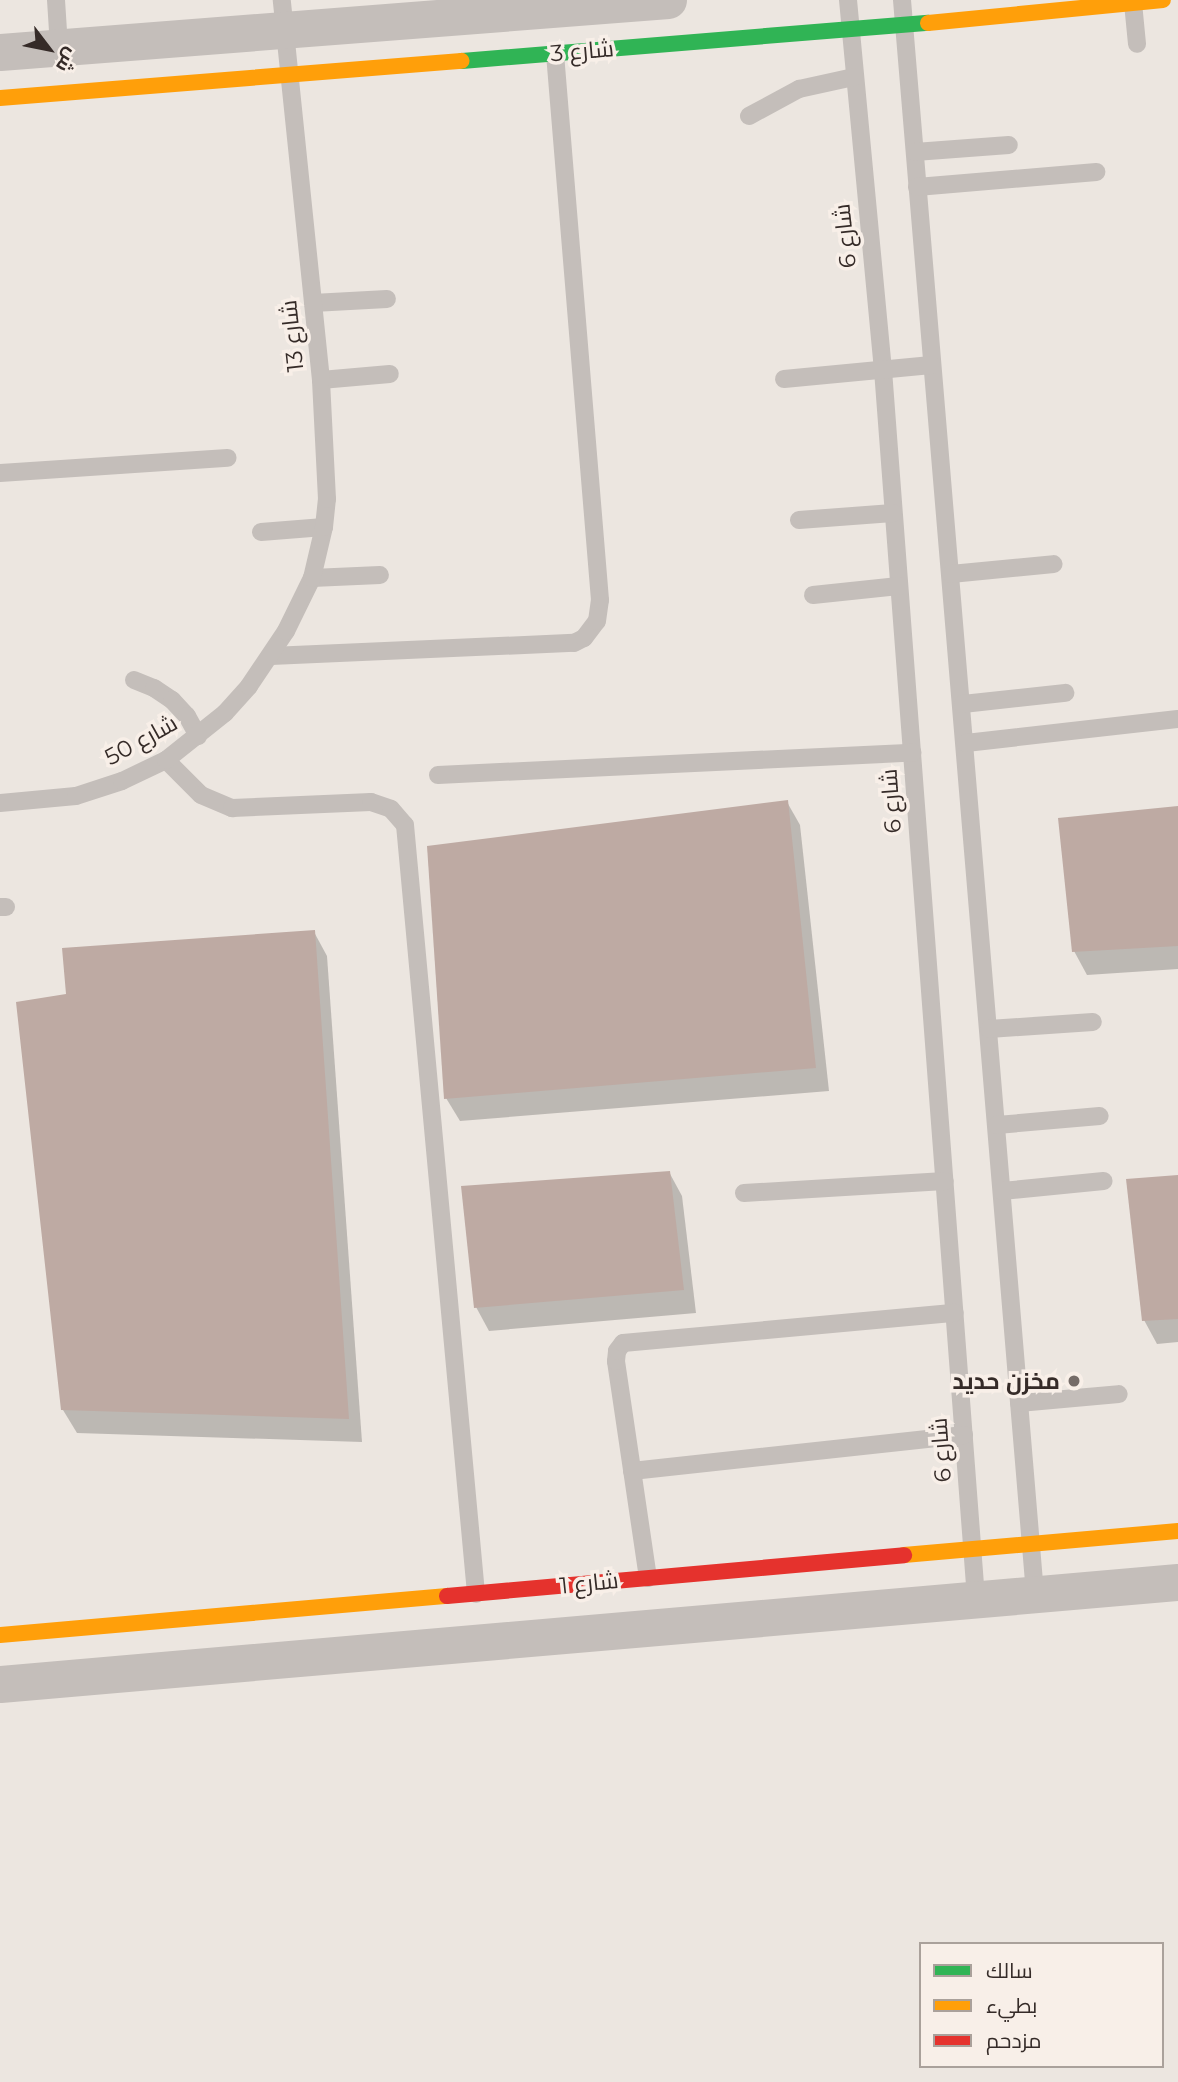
<!DOCTYPE html>
<meta charset="utf-8">
<style>
body{margin:0}
#map{position:relative;width:1178px;height:2082px;overflow:hidden;background:#ece6e0;font-family:Montserrat,Cairo,sans-serif}
div>[style]{position:absolute}
.shadow>*{inset:0;background:#0003}
.building>*{inset:0;background:#beaaa3}
.lane>*{height:18px;margin:-9px;padding:0 9px;transform-origin:9px;border-radius:9px;background:#c4beba}
.street>*{height:37px;margin:-18.5px;padding:0 18.5px;transform-origin:18.5px;border-radius:18.5px;background:#c4beba}
.fast>*{height:16px;margin:-8px;padding:0 8px;transform-origin:8px;border-radius:8px;background:#30b455}
.slow>*{height:16px;margin:-8px;padding:0 8px;transform-origin:8px;border-radius:8px;background:#ff9f0a}
.jam>*{height:16px;margin:-8px;padding:0 8px;transform-origin:8px;border-radius:8px;background:#e5322d}
.dots>*{width:19px;height:19px;translate:-50% -50%;box-sizing:border-box;border:4px solid #f8efe8;border-radius:50%}
span{translate:-50% -50%;white-space:nowrap;text-align:center;line-height:1.15;-webkit-text-stroke:7px #f8efe8;paint-order:stroke}
.street-label{font-size:23px;color:#352b28}
.poi-label{font-size:23px;color:#352b28;font-weight:700}
.right{translate:-100% -50%;text-align:right}
.legend{position:absolute;left:919px;top:1942px;width:245px;height:126px;box-sizing:border-box;background:#f8efe8;border:2px solid #aaa19b;margin:0;padding:9px 12px;list-style:none;font-size:21px;color:#352b28}
.legend li{display:flex;align-items:center;gap:14px;height:35px}
.legend b{width:35px;border:2px solid #aaa19b}
.north{position:absolute;left:14px;top:14px;width:70px;height:70px;-webkit-text-stroke:5px #f8efe8;paint-order:stroke;rotate:122deg;font-size:19px;font-weight:700;line-height:28px;text-align:center;color:#352b28}
.north::after{content:'';display:block;margin:auto;width:24px;height:32px;background:#352b28;clip-path:polygon(50% 0,100% 100%,50% 72%,0 100%)}
</style>
<div id="map">
<div class="shadow">
<div style="clip-path:polygon(787px 802px,800px 825px,829px 1091px,460px 1121px,446px 1098px)"></div>
<div style="clip-path:polygon(1178px 808px,1178px 969px,1087px 975px,1074px 951px)"></div>
<div style="clip-path:polygon(314px 932px,327px 956px,362px 1442px,77px 1433px,63px 1410px,68px 995px)"></div>
<div style="clip-path:polygon(669px 1172px,682px 1196px,696px 1313px,489px 1331px,476px 1307px)"></div>
<div style="clip-path:polygon(1178px 1177px,1178px 1342px,1157px 1344px,1144px 1320px)"></div>
</div>
<div class="building">
<div style="clip-path:polygon(788px 800px,816px 1068px,444px 1099px,427px 846px)"></div>
<div style="clip-path:polygon(1178px 806px,1178px 946px,1072px 952px,1058px 818px)"></div>
<div style="clip-path:polygon(315px 930px,349px 1419px,61px 1410px,16px 1002px,66px 994px,62px 948px)"></div>
<div style="clip-path:polygon(670px 1171px,684px 1290px,474px 1308px,461px 1186px)"></div>
<div style="clip-path:polygon(1178px 1175px,1178px 1319px,1142px 1321px,1126px 1179px)"></div>
</div>
<div class="lane">
<div style="left:56px;top:0;width:47px;rotate:86.3deg"></div>
<div style="left:848px;top:0;width:372px;rotate:84.6deg"></div>
<div style="left:883px;top:370px;width:1232px;rotate:85.67deg"></div>
<div style="left:902px;top:0;width:1599px;rotate:85.23deg"></div>
<div style="left:1133px;top:3px;width:41px;rotate:84.4deg"></div>
<div style="left:749px;top:116px;width:57px;rotate:-28.4deg"></div>
<div style="left:799px;top:89px;width:56px;rotate:-12.3deg"></div>
<div style="left:915px;top:152px;width:94px;rotate:-4.3deg"></div>
<div style="left:917px;top:187px;width:180px;rotate:-4.8deg"></div>
<div style="left:313px;top:303px;width:74px;rotate:-3.1deg"></div>
<div style="left:784px;top:379px;width:148px;rotate:-5.4deg"></div>
<div style="left:321px;top:380px;width:69px;rotate:-5deg"></div>
<div style="left:0;top:473px;width:228px;rotate:-3.8deg"></div>
<div style="left:799px;top:520px;width:94px;rotate:-4.3deg"></div>
<div style="left:261px;top:532px;width:63px;rotate:-4.5deg"></div>
<div style="left:951px;top:574px;width:103px;rotate:-5.5deg"></div>
<div style="left:312px;top:578px;width:68px;rotate:-2.5deg"></div>
<div style="left:813px;top:595px;width:86px;rotate:-6deg"></div>
<div style="left:271px;top:656px;width:303px;rotate:-2.5deg"></div>
<div style="left:574px;top:643px;width:11px;rotate:-27deg"></div>
<div style="left:584px;top:638px;width:21px;rotate:-53deg"></div>
<div style="left:597px;top:621px;width:21px;rotate:-82deg"></div>
<div style="left:600px;top:600px;width:548px;rotate:-94.71deg"></div>
<div style="left:134px;top:680px;width:22px;rotate:22deg"></div>
<div style="left:154px;top:688px;width:22px;rotate:34deg"></div>
<div style="left:172px;top:700px;width:22px;rotate:47deg"></div>
<div style="left:187px;top:716px;width:23px;rotate:61deg"></div>
<div style="left:963px;top:704px;width:103px;rotate:-6.2deg"></div>
<div style="left:966px;top:743px;width:213px;rotate:-6.5deg"></div>
<div style="left:166px;top:760px;width:49px;rotate:45deg"></div>
<div style="left:201px;top:795px;width:34px;rotate:23deg"></div>
<div style="left:232px;top:808px;width:139px;rotate:-2.5deg"></div>
<div style="left:371px;top:802px;width:21px;rotate:19deg"></div>
<div style="left:391px;top:809px;width:21px;rotate:49deg"></div>
<div style="left:405px;top:825px;width:772px;rotate:84.72deg"></div>
<div style="left:438px;top:775px;width:475px;rotate:-2.7deg"></div>
<div style="left:0;top:803px;width:76px;rotate:-5.3deg"></div>
<div style="left:76px;top:796px;width:48px;rotate:-18.1deg"></div>
<div style="left:122px;top:781px;width:49px;rotate:-25.5deg"></div>
<div style="left:166px;top:760px;width:75px;rotate:-38.5deg"></div>
<div style="left:225px;top:713px;width:36px;rotate:-48deg"></div>
<div style="left:249px;top:686px;width:66px;rotate:-56.1deg"></div>
<div style="left:286px;top:631px;width:59px;rotate:-63.9deg"></div>
<div style="left:312px;top:578px;width:52px;rotate:-76.8deg"></div>
<div style="left:324px;top:527px;width:28px;rotate:-84deg"></div>
<div style="left:327px;top:499px;width:119px;rotate:-92.9deg"></div>
<div style="left:321px;top:380px;width:382px;rotate:-95.9deg"></div>
<div style="left:0;top:907px;width:6px"></div>
<div style="left:989px;top:1029px;width:104px;rotate:-3.9deg"></div>
<div style="left:997px;top:1125px;width:103px;rotate:-5deg"></div>
<div style="left:1002px;top:1191px;width:102px;rotate:-5.6deg"></div>
<div style="left:744px;top:1193px;width:201px;rotate:-3.4deg"></div>
<div style="left:1019px;top:1403px;width:100px;rotate:-5.1deg"></div>
<div style="left:632px;top:1471px;width:334px;rotate:-6.2deg"></div>
<div style="left:648px;top:1578px;width:219px;rotate:-98.4deg"></div>
<div style="left:616px;top:1361px;width:10px;rotate:-84deg"></div>
<div style="left:617px;top:1351px;width:10px;rotate:-53deg"></div>
<div style="left:623px;top:1343px;width:333px;rotate:-5.2deg"></div>
</div>
<div class="street">
<div style="left:0;top:52px;width:670px;rotate:-4.45deg"></div>
<div style="left:0;top:1684px;width:1182px;rotate:-4.95deg"></div>
</div>
<div class="fast">
<div style="left:462px;top:61px;width:468px;rotate:-4.7deg"></div>
</div>
<div class="slow">
<div style="left:928px;top:23px;width:236px;rotate:-5.6deg"></div>
<div style="left:0;top:98px;width:463px;rotate:-4.6deg"></div>
<div style="left:904px;top:1555px;width:275px;rotate:-5deg"></div>
<div style="left:0;top:1635px;width:449px;rotate:-5deg"></div>
</div>
<div class="jam">
<div style="left:447px;top:1596px;width:459px;rotate:-5.1deg"></div>
</div>
<div class="dots">
<div style="left:1074px;top:1381px;background:#756c68"></div>
</div>
<div class="street-label">
<span style="left:582px;top:51px;rotate:-5deg">شارع 3</span>
<span style="left:845px;top:236px;rotate:-96deg">شارع 6</span>
<span style="left:292px;top:336px;rotate:-96deg">شارع 13</span>
<span style="left:141px;top:740px;rotate:-29deg">شارع 50</span>
<span style="left:891px;top:801px;rotate:-94deg">شارع 6</span>
<span style="left:941px;top:1450px;rotate:-94deg">شارع 6</span>
<span style="left:589px;top:1583px;rotate:-6deg">شارع 1</span>
</div>
<div class="poi-label">
<span class="right" style="left:1060px;top:1381px">مخزن حديد</span>
</div>
<ul class="legend">
<li><b style="height:9px;background:#30b455"></b>سالك</li>
<li><b style="height:9px;background:#ff9f0a"></b>بطيء</li>
<li><b style="height:9px;background:#e5322d"></b>مزدحم</li>
</ul>
<div class="north">ش</div>
</div>
